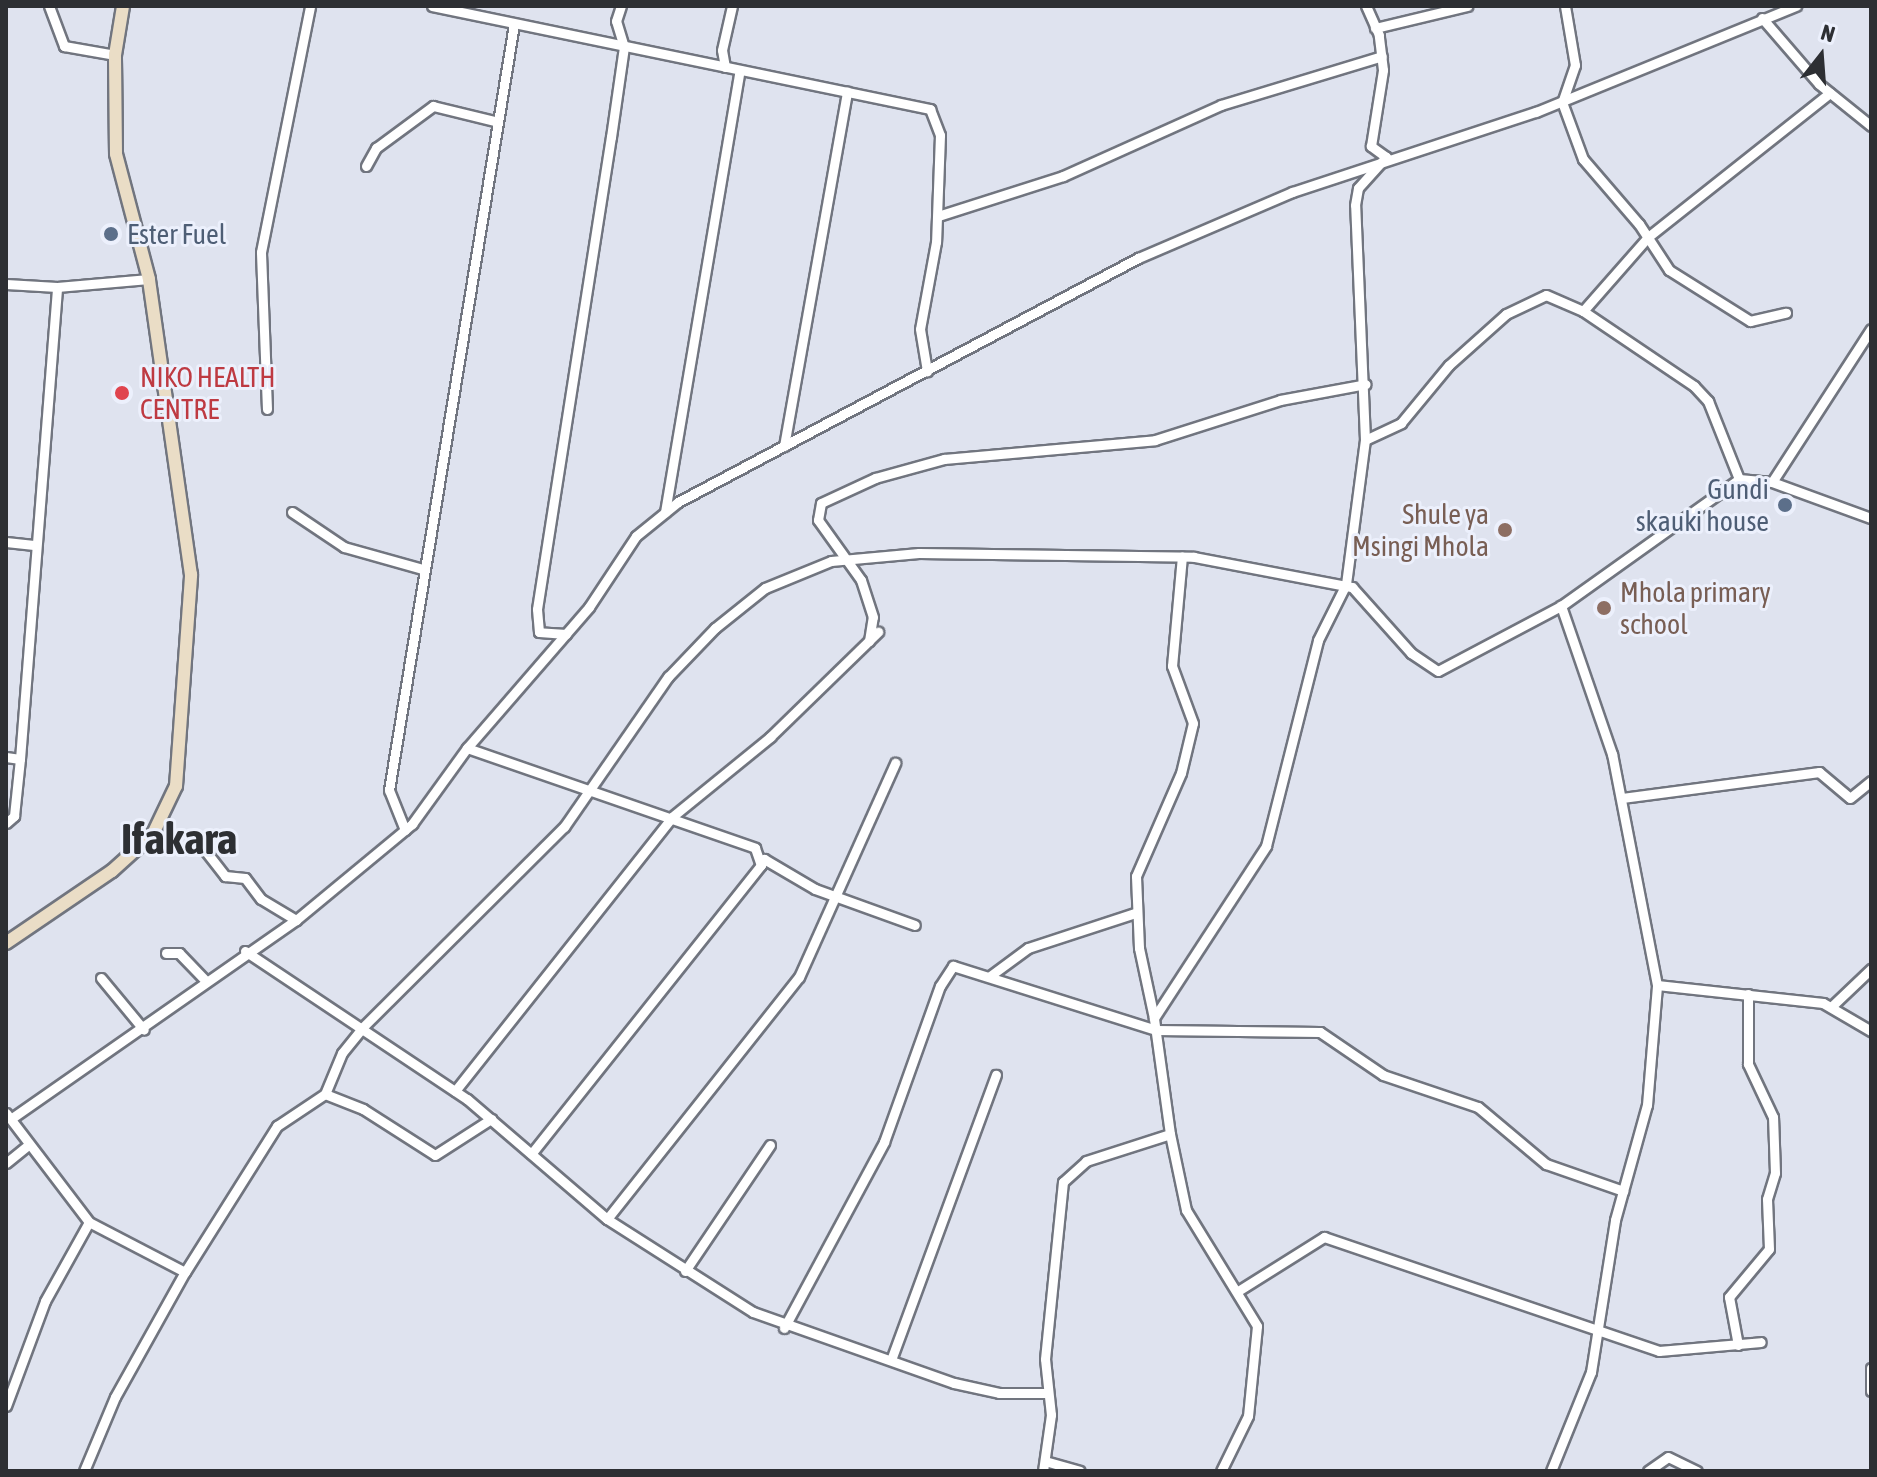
<!DOCTYPE html>
<style>
body{margin:0}
#map{position:relative;width:1877px;height:1477px;overflow:hidden;background:#dfe3ef;font-family:"Asap Condensed",sans-serif}
div>[style]{position:absolute}
.roads{filter:drop-shadow(2px 0 #71757f) drop-shadow(-2px 0 #71757f) drop-shadow(0 2px #71757f) drop-shadow(0 -2px #71757f)}
.minor>*{height:9px;margin:-4.5px;padding:0 4.5px;transform-origin:4.5px;border-radius:4.5px;background:#fff}
.secondary>*{height:12px;margin:-6px;padding:0 6px;transform-origin:6px;border-radius:6px;background:#eaddc6}
.dots>*{width:22px;height:22px;translate:-50% -50%;box-sizing:border-box;border:4px solid #ecf0fc;border-radius:50%}
span{translate:-50% -50%;white-space:nowrap;text-align:center;line-height:1.15;-webkit-text-stroke:6px #ecf0fc;paint-order:stroke}
.service-label{font-size:28px;color:#4e5e75}
.left{translate:0 -50%;text-align:left}
.right{translate:-100% -50%;text-align:right}
.health-label{font-size:28px;color:#be3a42}
.education-label{font-size:28px;color:#785e54}
.town-label{font-size:44px;color:#2d2f33;font-weight:700}
.frame{position:absolute;inset:0;border:8px solid #2d2f33;pointer-events:none}
.north{position:absolute;left:1781px;top:16px;width:80px;height:80px;-webkit-text-stroke:6px #ecf0fc;paint-order:stroke;rotate:17deg;font-size:22px;font-weight:700;line-height:32px;text-align:center;color:#2d2f33}
.north::after{content:'';display:block;margin:auto;width:28px;height:36px;background:#2d2f33;clip-path:polygon(50% 0,100% 100%,50% 72%,0 100%)}
</style>
<div id="map">
<div class="roads">
<div class="minor">
<div style="left:49px;top:6px;width:43px;rotate:69.4deg"></div>
<div style="left:64px;top:46px;width:52px;rotate:10deg"></div>
<div style="left:432px;top:6px;width:509px;rotate:11.69deg"></div>
<div style="left:930px;top:109px;width:28px;rotate:69deg"></div>
<div style="left:940px;top:135px;width:107px;rotate:92.1deg"></div>
<div style="left:936px;top:242px;width:88px;rotate:100.4deg"></div>
<div style="left:920px;top:329px;width:43px;rotate:80.5deg"></div>
<div style="left:1565px;top:6px;width:60px;rotate:80.4deg"></div>
<div style="left:1575px;top:65px;width:39px;rotate:109deg"></div>
<div style="left:1562px;top:102px;width:61px;rotate:69.8deg"></div>
<div style="left:1583px;top:159px;width:86px;rotate:49.3deg"></div>
<div style="left:1639px;top:224px;width:55px;rotate:56.9deg"></div>
<div style="left:1669px;top:270px;width:96px;rotate:32.2deg"></div>
<div style="left:1750px;top:321px;width:37px;rotate:-13deg"></div>
<div style="left:1762px;top:18px;width:87px;rotate:49.2deg"></div>
<div style="left:1819px;top:84px;width:67px;rotate:38.9deg"></div>
<div style="left:1375px;top:28px;width:95px;rotate:-13.4deg"></div>
<div style="left:725px;top:67px;width:17px;rotate:-100deg"></div>
<div style="left:722px;top:50px;width:45px;rotate:-77.2deg"></div>
<div style="left:366px;top:166px;width:21px;rotate:-61deg"></div>
<div style="left:376px;top:148px;width:71px;rotate:-36.4deg"></div>
<div style="left:433px;top:106px;width:67px;rotate:13.8deg"></div>
<div style="left:938px;top:216px;width:131px;rotate:-17.7deg"></div>
<div style="left:1063px;top:176px;width:173px;rotate:-24.2deg"></div>
<div style="left:1221px;top:105px;width:168px;rotate:-16.9deg"></div>
<div style="left:6px;top:284px;width:51px;rotate:3.4deg"></div>
<div style="left:57px;top:287px;width:92px;rotate:-5deg"></div>
<div style="left:1583px;top:311px;width:98px;rotate:-48.7deg"></div>
<div style="left:1648px;top:237px;width:232px;rotate:-38.4deg"></div>
<div style="left:267px;top:409px;width:157px;rotate:-92.2deg"></div>
<div style="left:261px;top:252px;width:251px;rotate:-78.7deg"></div>
<div style="left:1365px;top:440px;width:40px;rotate:-25deg"></div>
<div style="left:1401px;top:423px;width:75px;rotate:-50.4deg"></div>
<div style="left:1449px;top:365px;width:76px;rotate:-41.8deg"></div>
<div style="left:1506px;top:314px;width:44px;rotate:-25.4deg"></div>
<div style="left:1546px;top:295px;width:40px;rotate:23.4deg"></div>
<div style="left:1583px;top:311px;width:134px;rotate:34deg"></div>
<div style="left:1694px;top:386px;width:21px;rotate:47deg"></div>
<div style="left:1708px;top:401px;width:84px;rotate:68.3deg"></div>
<div style="left:784px;top:446px;width:360px;rotate:-79.9deg"></div>
<div style="left:1772px;top:482px;width:182px;rotate:-57.1deg"></div>
<div style="left:292px;top:512px;width:63px;rotate:33.9deg"></div>
<div style="left:344px;top:547px;width:82px;rotate:15.6deg"></div>
<div style="left:665px;top:512px;width:448px;rotate:-80.4deg"></div>
<div style="left:6px;top:542px;width:28px;rotate:6deg"></div>
<div style="left:566px;top:634px;width:27px;rotate:-176deg"></div>
<div style="left:539px;top:632px;width:23px;rotate:-95deg"></div>
<div style="left:537px;top:609px;width:478px;rotate:-81.1deg"></div>
<div style="left:611px;top:137px;width:91px;rotate:-81.8deg"></div>
<div style="left:624px;top:47px;width:27px;rotate:-107deg"></div>
<div style="left:616px;top:21px;width:16px;rotate:-72deg"></div>
<div style="left:869px;top:641px;width:24px;rotate:-81deg"></div>
<div style="left:873px;top:617px;width:39px;rotate:-108deg"></div>
<div style="left:861px;top:580px;width:74px;rotate:-125.6deg"></div>
<div style="left:818px;top:520px;width:17px;rotate:-80deg"></div>
<div style="left:821px;top:503px;width:60px;rotate:-24.8deg"></div>
<div style="left:875px;top:478px;width:72px;rotate:-15.4deg"></div>
<div style="left:944px;top:459px;width:212px;rotate:-5.1deg"></div>
<div style="left:1155px;top:440px;width:131px;rotate:-17.7deg"></div>
<div style="left:1280px;top:400px;width:87px;rotate:-10.5deg"></div>
<div style="left:467px;top:748px;width:305px;rotate:19.1deg"></div>
<div style="left:755px;top:848px;width:18px;rotate:71deg"></div>
<div style="left:761px;top:865px;width:369px;rotate:128.5deg"></div>
<div style="left:6px;top:757px;width:14px;rotate:8deg"></div>
<div style="left:1622px;top:798px;width:199px;rotate:-7.5deg"></div>
<div style="left:1819px;top:772px;width:40px;rotate:40deg"></div>
<div style="left:1850px;top:798px;width:27px;rotate:-39deg"></div>
<div style="left:6px;top:823px;width:11px;rotate:-41deg"></div>
<div style="left:14px;top:816px;width:57px;rotate:-84deg"></div>
<div style="left:20px;top:759px;width:473px;rotate:-85.5deg"></div>
<div style="left:405px;top:830px;width:43px;rotate:-111.8deg"></div>
<div style="left:389px;top:790px;width:776px;rotate:-80.73deg"></div>
<div style="left:197px;top:840px;width:46px;rotate:52.1deg"></div>
<div style="left:225px;top:876px;width:20px;rotate:6deg"></div>
<div style="left:245px;top:878px;width:26px;rotate:53deg"></div>
<div style="left:261px;top:899px;width:41px;rotate:31deg"></div>
<div style="left:761px;top:865px;width:7px;rotate:-63deg"></div>
<div style="left:764px;top:859px;width:59px;rotate:30.5deg"></div>
<div style="left:815px;top:889px;width:106px;rotate:19.8deg"></div>
<div style="left:245px;top:951px;width:267px;rotate:33.7deg"></div>
<div style="left:467px;top:1099px;width:184px;rotate:40.6deg"></div>
<div style="left:607px;top:1219px;width:173px;rotate:32.5deg"></div>
<div style="left:753px;top:1312px;width:213px;rotate:19.5deg"></div>
<div style="left:954px;top:1383px;width:46px;rotate:12.5deg"></div>
<div style="left:999px;top:1393px;width:48px"></div>
<div style="left:166px;top:953px;width:13px"></div>
<div style="left:179px;top:953px;width:39px;rotate:46deg"></div>
<div style="left:990px;top:976px;width:47px;rotate:-36.4deg"></div>
<div style="left:1028px;top:948px;width:113px;rotate:-18.1deg"></div>
<div style="left:101px;top:978px;width:67px;rotate:50.4deg"></div>
<div style="left:1657px;top:985px;width:167px;rotate:6.2deg"></div>
<div style="left:1823px;top:1003px;width:56px;rotate:30.3deg"></div>
<div style="left:1832px;top:1006px;width:54px;rotate:-43.5deg"></div>
<div style="left:1154px;top:1018px;width:72px;rotate:-102.1deg"></div>
<div style="left:1139px;top:948px;width:72px;rotate:-92.4deg"></div>
<div style="left:1136px;top:876px;width:112px;rotate:-66.4deg"></div>
<div style="left:1181px;top:773px;width:51px;rotate:-76.5deg"></div>
<div style="left:1193px;top:723px;width:61px;rotate:-110.2deg"></div>
<div style="left:1172px;top:666px;width:110px;rotate:-84.8deg"></div>
<div style="left:455px;top:1091px;width:350px;rotate:-51.6deg"></div>
<div style="left:672px;top:817px;width:127px;rotate:-39.2deg"></div>
<div style="left:770px;top:737px;width:151px;rotate:-44.2deg"></div>
<div style="left:325px;top:1094px;width:41px;rotate:21.5deg"></div>
<div style="left:363px;top:1109px;width:85px;rotate:32.6deg"></div>
<div style="left:435px;top:1155px;width:67px;rotate:-32.7deg"></div>
<div style="left:6px;top:1113px;width:137px;rotate:52.7deg"></div>
<div style="left:89px;top:1222px;width:108px;rotate:27.5deg"></div>
<div style="left:12px;top:1118px;width:346px;rotate:-34.9deg"></div>
<div style="left:296px;top:920px;width:151px;rotate:-39.6deg"></div>
<div style="left:412px;top:824px;width:94px;rotate:-54.1deg"></div>
<div style="left:467px;top:748px;width:186px;rotate:-49.1deg"></div>
<div style="left:589px;top:607px;width:85px;rotate:-56.5deg"></div>
<div style="left:636px;top:536px;width:54px;rotate:-39deg"></div>
<div style="left:678px;top:502px;width:521px;rotate:-27.94deg"></div>
<div style="left:1138px;top:258px;width:168px;rotate:-23.2deg"></div>
<div style="left:1292px;top:192px;width:257px;rotate:-18.2deg"></div>
<div style="left:1536px;top:112px;width:281px;rotate:-22.2deg"></div>
<div style="left:1170px;top:1134px;width:78px;rotate:78.1deg"></div>
<div style="left:1186px;top:1210px;width:136px;rotate:58.5deg"></div>
<div style="left:1257px;top:1326px;width:90px;rotate:95.7deg"></div>
<div style="left:1248px;top:1416px;width:61px;rotate:116.1deg"></div>
<div style="left:6px;top:1163px;width:27px;rotate:-39deg"></div>
<div style="left:607px;top:1219px;width:309px;rotate:-51.6deg"></div>
<div style="left:799px;top:977px;width:235px;rotate:-65.8deg"></div>
<div style="left:685px;top:1271px;width:152px;rotate:-56deg"></div>
<div style="left:1238px;top:1291px;width:102px;rotate:-32.1deg"></div>
<div style="left:1324px;top:1237px;width:354px;rotate:18.8deg"></div>
<div style="left:1659px;top:1351px;width:102px;rotate:-5deg"></div>
<div style="left:784px;top:1328px;width:211px;rotate:-61.7deg"></div>
<div style="left:884px;top:1142px;width:166px;rotate:-70.3deg"></div>
<div style="left:940px;top:986px;width:24px;rotate:-57deg"></div>
<div style="left:953px;top:966px;width:213px;rotate:17.5deg"></div>
<div style="left:1156px;top:1030px;width:164px;rotate:0.7deg"></div>
<div style="left:1320px;top:1032px;width:76px;rotate:34.3deg"></div>
<div style="left:1383px;top:1075px;width:100px;rotate:18.6deg"></div>
<div style="left:1478px;top:1107px;width:89px;rotate:40deg"></div>
<div style="left:1546px;top:1164px;width:82px;rotate:19.3deg"></div>
<div style="left:1738px;top:1345px;width:49px;rotate:-100.6deg"></div>
<div style="left:1729px;top:1297px;width:62px;rotate:-50.2deg"></div>
<div style="left:1769px;top:1249px;width:50px;rotate:-92.3deg"></div>
<div style="left:1767px;top:1199px;width:27px;rotate:-73deg"></div>
<div style="left:1775px;top:1173px;width:56px;rotate:-92deg"></div>
<div style="left:1773px;top:1117px;width:59px;rotate:-115.3deg"></div>
<div style="left:1748px;top:1064px;width:70px;rotate:-90deg"></div>
<div style="left:891px;top:1360px;width:304px;rotate:-69.8deg"></div>
<div style="left:1871px;top:1368px;width:23px;rotate:90deg"></div>
<div style="left:6px;top:1406px;width:112px;rotate:-69.6deg"></div>
<div style="left:45px;top:1301px;width:90px;rotate:-60.9deg"></div>
<div style="left:1045px;top:1461px;width:36px;rotate:16deg"></div>
<div style="left:84px;top:1471px;width:80px;rotate:-67.3deg"></div>
<div style="left:115px;top:1397px;width:143px;rotate:-60.8deg"></div>
<div style="left:185px;top:1272px;width:173px;rotate:-57.8deg"></div>
<div style="left:277px;top:1126px;width:58px;rotate:-33.7deg"></div>
<div style="left:325px;top:1094px;width:44px;rotate:-67.5deg"></div>
<div style="left:342px;top:1053px;width:33px;rotate:-51deg"></div>
<div style="left:363px;top:1027px;width:284px;rotate:-44.9deg"></div>
<div style="left:564px;top:827px;width:183px;rotate:-55.3deg"></div>
<div style="left:668px;top:677px;width:68px;rotate:-46.2deg"></div>
<div style="left:715px;top:628px;width:64px;rotate:-38.7deg"></div>
<div style="left:765px;top:588px;width:71px;rotate:-22.2deg"></div>
<div style="left:831px;top:561px;width:88px;rotate:-5.2deg"></div>
<div style="left:919px;top:553px;width:275px;rotate:0.8deg"></div>
<div style="left:1194px;top:557px;width:161px;rotate:10.8deg"></div>
<div style="left:1352px;top:587px;width:89px;rotate:48.2deg"></div>
<div style="left:1411px;top:653px;width:32px;rotate:34deg"></div>
<div style="left:1438px;top:671px;width:139px;rotate:-27.9deg"></div>
<div style="left:1561px;top:606px;width:219px;rotate:-35.5deg"></div>
<div style="left:1739px;top:479px;width:33px;rotate:5deg"></div>
<div style="left:1772px;top:482px;width:105px;rotate:20deg"></div>
<div style="left:1043px;top:1471px;width:57px;rotate:-81.9deg"></div>
<div style="left:1051px;top:1415px;width:56px;rotate:-96.1deg"></div>
<div style="left:1045px;top:1359px;width:178px;rotate:-84.2deg"></div>
<div style="left:1063px;top:1182px;width:31px;rotate:-42deg"></div>
<div style="left:1086px;top:1161px;width:88px;rotate:-17.8deg"></div>
<div style="left:1170px;top:1134px;width:117px;rotate:-97.9deg"></div>
<div style="left:1154px;top:1018px;width:205px;rotate:-56.9deg"></div>
<div style="left:1266px;top:846px;width:212px;rotate:-75.8deg"></div>
<div style="left:1318px;top:640px;width:63px;rotate:-63.4deg"></div>
<div style="left:1346px;top:584px;width:145px;rotate:-82.5deg"></div>
<div style="left:1365px;top:440px;width:235px;rotate:-92.4deg"></div>
<div style="left:1355px;top:205px;width:17px;rotate:-80deg"></div>
<div style="left:1358px;top:188px;width:42px;rotate:-47.9deg"></div>
<div style="left:1386px;top:157px;width:19px;rotate:-144deg"></div>
<div style="left:1371px;top:146px;width:77px;rotate:-81deg"></div>
<div style="left:1383px;top:70px;width:35px;rotate:-97deg"></div>
<div style="left:1379px;top:35px;width:32px;rotate:-114deg"></div>
<div style="left:1551px;top:1471px;width:107px;rotate:-68deg"></div>
<div style="left:1591px;top:1372px;width:154px;rotate:-81deg"></div>
<div style="left:1615px;top:1220px;width:119px;rotate:-74.5deg"></div>
<div style="left:1647px;top:1105px;width:120px;rotate:-85.2deg"></div>
<div style="left:1657px;top:985px;width:235px;rotate:-101deg"></div>
<div style="left:1612px;top:754px;width:157px;rotate:-109deg"></div>
<div style="left:1648px;top:1471px;width:24px;rotate:-35deg"></div>
<div style="left:1668px;top:1457px;width:32px;rotate:26deg"></div>
</div>
<div class="secondary">
<div style="left:6px;top:943px;width:128px;rotate:-34.2deg"></div>
<div style="left:112px;top:871px;width:55px;rotate:-42.1deg"></div>
<div style="left:153px;top:834px;width:53px;rotate:-64.4deg"></div>
<div style="left:176px;top:786px;width:212px;rotate:-85.9deg"></div>
<div style="left:191px;top:575px;width:299px;rotate:-98.1deg"></div>
<div style="left:149px;top:279px;width:129px;rotate:-104.8deg"></div>
<div style="left:116px;top:154px;width:99px;rotate:-90.6deg"></div>
<div style="left:115px;top:55px;width:50px;rotate:-80.7deg"></div>
</div>
</div>
<div class="dots">
<div style="left:111px;top:234px;background:#5c6f8a"></div>
<div style="left:122px;top:393px;background:#e0444e"></div>
<div style="left:1785px;top:505px;background:#5c6f8a"></div>
<div style="left:1505px;top:530px;background:#8d6e63"></div>
<div style="left:1604px;top:608px;background:#8d6e63"></div>
</div>
<div class="service-label">
<span class="left" style="left:127px;top:234px">Ester Fuel</span>
<span class="right" style="left:1769px;top:505px">Gundi<br>skauki house</span>
</div>
<div class="health-label">
<span class="left" style="left:140px;top:393px">NIKO HEALTH<br>CENTRE</span>
</div>
<div class="education-label">
<span class="right" style="left:1489px;top:530px">Shule ya<br>Msingi Mhola</span>
<span class="left" style="left:1620px;top:608px">Mhola primary<br>school</span>
</div>
<div class="town-label">
<span style="left:179px;top:838px">Ifakara</span>
</div>
<div class="frame"></div>
<div class="north">N</div>
</div>
